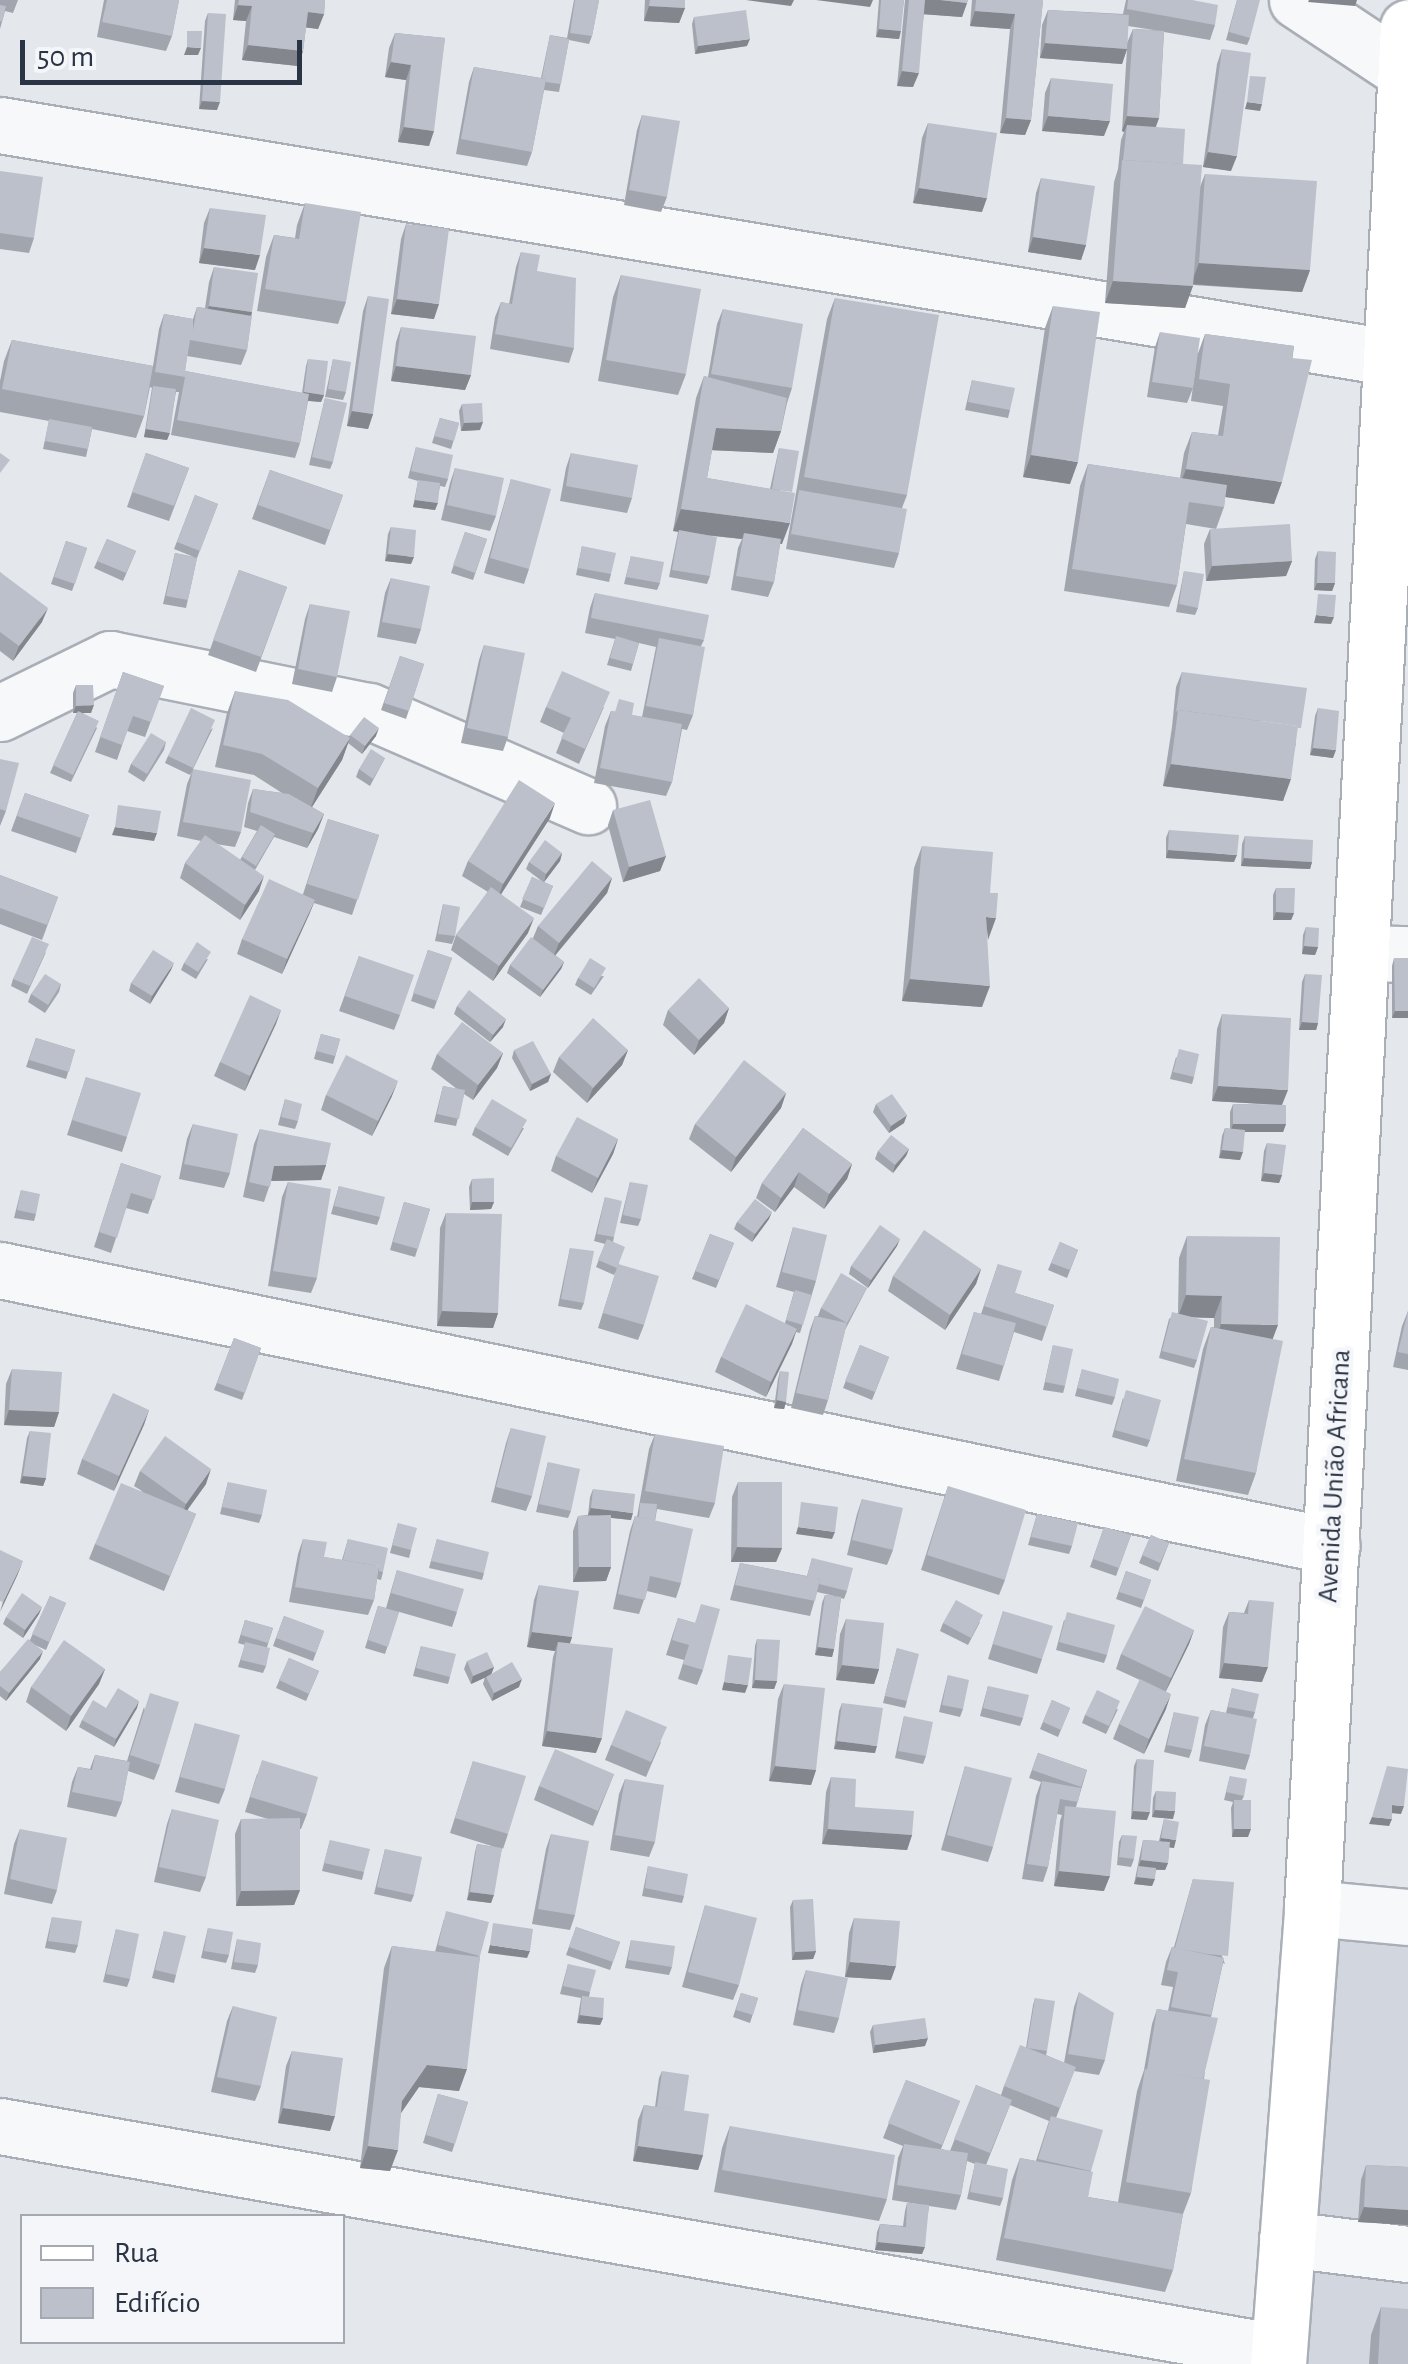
<!DOCTYPE html>
<meta charset="utf-8">
<style>
body{margin:0}
#map{position:relative;width:1408px;height:2364px;overflow:hidden;background:#e4e7ec;font-family:"Alegreya Sans",sans-serif}
div>[style]{position:absolute}
.built>*{inset:0;background:#d2d6de}
.roads{filter:drop-shadow(2px 0 #a9aeb7) drop-shadow(-2px 0 #a9aeb7) drop-shadow(0 2px #a9aeb7) drop-shadow(0 -2px #a9aeb7)}
.minor>*{height:55px;margin:-27.5px;padding:0 27.5px;transform-origin:27.5px;border-radius:27.5px;background:#f7f8fa}
.major>*{height:55px;margin:-27.5px;padding:0 27.5px;transform-origin:27.5px;border-radius:27.5px;background:#fff}
.wall>*{inset:0;background:#a1a5ae}
.shaded-wall>*{inset:0;background:#83868d}
.building>*{inset:0;background:#bbc0ca}
span{translate:-50% -50%;white-space:nowrap;text-align:center;line-height:1.15;-webkit-text-stroke:9px #f4f6f9;paint-order:stroke}
.street-label{font-size:28px;color:#2b3445}
.legend{position:absolute;left:20px;top:2214px;width:325px;height:130px;box-sizing:border-box;background:#f4f6f9;border:2px solid #a4a8b1;margin:0;padding:12px 18px;list-style:none;font-size:30px;color:#2b3445}
.legend li{display:flex;align-items:center;gap:20px;height:50px}
.legend b{width:50px;border:2px solid #a4a8b1}
.scale{position:absolute;left:20px;top:40px;width:282px;height:45px;box-sizing:border-box;border:5px solid #2b3445;border-top:0;padding-left:12px;font-size:30px;line-height:35px;white-space:nowrap;color:#2b3445;-webkit-text-stroke:8px #f4f6f9;paint-order:stroke}
</style>
<div id="map">
<div class="built">
<div style="clip-path:polygon(1319px 1933px,1408px 1941px,1408px 2364px,1309px 2364px)"></div>
</div>
<div class="roads">
<div class="minor">
<div style="left:1297px;top:0;width:128px;rotate:33.6deg"></div>
<div style="left:0;top:125px;width:1413px;rotate:9.49deg"></div>
<div style="left:0;top:713px;width:123px;rotate:-26.1deg"></div>
<div style="left:110px;top:659px;width:264px;rotate:11.4deg"></div>
<div style="left:369px;top:711px;width:239px;rotate:23.5deg"></div>
<div style="left:1363px;top:953px;width:45px;rotate:1.3deg"></div>
<div style="left:0;top:1270px;width:1360px;rotate:11.71deg"></div>
<div style="left:1312px;top:1908px;width:96px;rotate:5.4deg"></div>
<div style="left:0;top:2126px;width:1298px;rotate:10.03deg"></div>
<div style="left:1287px;top:2239px;width:122px;rotate:7.1deg"></div>
</div>
<div class="major">
<div style="left:1278px;top:2364px;width:457px;rotate:-85.7deg"></div>
<div style="left:1312px;top:1908px;width:1883px;rotate:-87.08deg"></div>
</div>
</div>
<div class="wall">
<div style="clip-path:polygon(0 0,18px 0,13px 13px,5px 11px,0 29px)"></div>
<div style="clip-path:polygon(104px 0,179px 0,172px 36px,166px 51px,97px 37px)"></div>
<div style="clip-path:polygon(235px 0,325px 0,324px 14px,318px 29px,306px 27px,303px 51px,298px 66px,242px 60px,246px 21px,233px 20px)"></div>
<div style="clip-path:polygon(574px 0,599px 0,592px 36px,589px 44px,569px 40px,559px 92px,544px 90px,532px 152px,527px 166px,456px 154px,469px 82px,474px 67px,541px 78px,550px 35px,567px 38px)"></div>
<div style="clip-path:polygon(645px 0,685px 0,685px 8px,679px 23px,644px 21px)"></div>
<div style="clip-path:polygon(879px 0,904px 0,899px 39px,876px 37px)"></div>
<div style="clip-path:polygon(905px 0,968px 0,962px 17px,924px 14px,913px 87px,897px 86px)"></div>
<div style="clip-path:polygon(972px 0,1043px 0,1031px 120px,1025px 135px,1000px 133px,1010px 29px,970px 26px)"></div>
<div style="clip-path:polygon(evenodd,1126px 0,1192px 0,1215px 25px,1210px 40px,1164px 32px,1159px 118px,1156px 127px,1200px 187px,1205px 174px,1310px 270px,1302px 292px,1193px 285px,1185px 308px,1105px 303px,1114px 182px,1118px 169px,1121px 140px,1124px 132px,1122px 131px,1127px 49px,1122px 64px,1040px 58px,1042px 25px,1048px 10px,1123px 14px,1126px 0,1128px 26px,1154px 30px,1133px 29px,1127px 43px,1128px 26px)"></div>
<div style="clip-path:polygon(1237px 0,1250px 38px,1247px 45px,1226px 40px)"></div>
<div style="clip-path:polygon(208px 13px,217px 110px,199px 109px,205px 21px)"></div>
<div style="clip-path:polygon(694px 17px,747px 46px,695px 54px,692px 24px)"></div>
<div style="clip-path:polygon(395px 33px,445px 38px,429px 146px,398px 142px,406px 80px,385px 77px,389px 48px)"></div>
<div style="clip-path:polygon(1222px 49px,1231px 171px,1203px 167px,1217px 64px)"></div>
<div style="clip-path:polygon(1051px 78px,1104px 136px,1042px 131px,1045px 93px)"></div>
<div style="clip-path:polygon(642px 115px,667px 197px,661px 212px,624px 205px,637px 130px)"></div>
<div style="clip-path:polygon(928px 123px,982px 212px,913px 203px,922px 138px)"></div>
<div style="clip-path:polygon(0 171px,34px 238px,29px 253px,0 249px)"></div>
<div style="clip-path:polygon(1041px 178px,1086px 245px,1081px 260px,1028px 252px,1036px 193px)"></div>
<div style="clip-path:polygon(305px 203px,346px 302px,338px 324px,257px 311px,266px 257px,274px 235px,295px 238px,297px 225px)"></div>
<div style="clip-path:polygon(210px 208px,255px 270px,199px 263px,204px 223px)"></div>
<div style="clip-path:polygon(406px 224px,434px 319px,391px 314px,401px 239px)"></div>
<div style="clip-path:polygon(521px 252px,574px 348px,569px 363px,490px 349px,495px 317px,501px 302px,509px 304px,516px 267px)"></div>
<div style="clip-path:polygon(214px 267px,252px 312px,247px 350px,241px 365px,187px 356px,185px 371px,302px 393px,306px 366px,308px 359px,324px 395px,321px 402px,308px 401px,300px 443px,295px 458px,171px 435px,179px 392px,176px 392px,167px 440px,144px 437px,152px 388px,150px 387px,144px 416px,136px 438px,92px 429px,86px 457px,43px 449px,49px 421px,0 412px,0 381px,4px 361px,12px 340px,153px 366px,159px 329px,164px 314px,193px 319px,197px 307px,205px 308px,209px 282px)"></div>
<div style="clip-path:polygon(621px 275px,686px 374px,678px 395px,598px 381px,613px 297px)"></div>
<div style="clip-path:polygon(368px 296px,373px 414px,368px 429px,347px 426px,363px 311px)"></div>
<div style="clip-path:polygon(835px 298px,907px 495px,902px 508px,899px 553px,894px 568px,786px 549px,827px 319px)"></div>
<div style="clip-path:polygon(1053px 306px,1070px 484px,1023px 477px,1045px 328px)"></div>
<div style="clip-path:polygon(723px 309px,792px 388px,787px 403px,781px 431px,773px 453px,712px 450px,707px 478px,770px 489px,779px 448px,782px 544px,780px 544px,774px 582px,768px 597px,731px 590px,738px 548px,742px 539px,712px 536px,710px 576px,707px 584px,669px 577px,678px 532px,673px 531px,696px 398px,704px 376px,708px 377px,717px 324px)"></div>
<div style="clip-path:polygon(401px 327px,471px 375px,465px 390px,391px 381px,396px 342px)"></div>
<div style="clip-path:polygon(1160px 332px,1193px 388px,1187px 403px,1147px 397px,1155px 347px)"></div>
<div style="clip-path:polygon(1205px 334px,1294px 346px,1274px 504px,1225px 497px,1224px 507px,1216px 529px,1186px 524px,1177px 585px,1169px 607px,1064px 591px,1080px 486px,1088px 464px,1180px 478px,1184px 453px,1192px 432px,1218px 435px,1223px 406px,1191px 401px,1197px 356px)"></div>
<div style="clip-path:polygon(333px 359px,346px 392px,343px 400px,325px 397px)"></div>
<div style="clip-path:polygon(972px 380px,1010px 410px,1008px 418px,965px 410px)"></div>
<div style="clip-path:polygon(325px 398px,333px 462px,330px 469px,309px 465px)"></div>
<div style="clip-path:polygon(462px 404px,480px 430px,461px 431px,459px 411px)"></div>
<div style="clip-path:polygon(440px 418px,459px 423px,451px 449px,432px 443px)"></div>
<div style="clip-path:polygon(416px 447px,448px 479px,445px 487px,440px 486px,435px 510px,413px 507px,418px 481px,408px 478px)"></div>
<div style="clip-path:polygon(146px 453px,189px 468px,169px 521px,127px 507px)"></div>
<div style="clip-path:polygon(571px 453px,632px 498px,627px 513px,560px 501px,566px 468px)"></div>
<div style="clip-path:polygon(455px 468px,496px 516px,490px 531px,441px 520px,450px 483px)"></div>
<div style="clip-path:polygon(270px 470px,343px 495px,325px 545px,252px 519px)"></div>
<div style="clip-path:polygon(511px 479px,529px 569px,524px 584px,484px 573px)"></div>
<div style="clip-path:polygon(195px 495px,218px 504px,197px 558px,186px 608px,163px 604px,175px 553px,194px 557px,174px 549px)"></div>
<div style="clip-path:polygon(391px 527px,411px 564px,385px 561px,388px 534px)"></div>
<div style="clip-path:polygon(1210px 529px,1292px 561px,1286px 576px,1206px 581px,1204px 544px)"></div>
<div style="clip-path:polygon(465px 532px,487px 539px,473px 580px,451px 573px)"></div>
<div style="clip-path:polygon(107px 539px,136px 551px,123px 581px,94px 568px)"></div>
<div style="clip-path:polygon(66px 541px,87px 548px,72px 591px,51px 584px)"></div>
<div style="clip-path:polygon(582px 546px,611px 574px,609px 582px,576px 575px)"></div>
<div style="clip-path:polygon(1318px 551px,1335px 583px,1332px 591px,1314px 590px,1315px 559px)"></div>
<div style="clip-path:polygon(631px 556px,660px 583px,657px 590px,624px 584px)"></div>
<div style="clip-path:polygon(239px 570px,287px 587px,256px 672px,208px 655px)"></div>
<div style="clip-path:polygon(1184px 571px,1198px 608px,1195px 615px,1176px 612px)"></div>
<div style="clip-path:polygon(0 572px,42px 622px,13px 661px,0 651px)"></div>
<div style="clip-path:polygon(391px 578px,421px 629px,416px 644px,377px 637px,385px 593px)"></div>
<div style="clip-path:polygon(595px 593px,704px 640px,701px 646px,693px 715px,687px 730px,682px 729px,672px 782px,666px 796px,594px 783px,605px 726px,611px 711px,642px 717px,656px 647px,639px 643px,631px 671px,607px 665px,615px 639px,585px 633px,590px 608px)"></div>
<div style="clip-path:polygon(310px 604px,337px 677px,332px 692px,292px 684px,305px 619px)"></div>
<div style="clip-path:polygon(484px 645px,508px 737px,503px 751px,461px 743px,479px 660px)"></div>
<div style="clip-path:polygon(400px 656px,424px 664px,406px 719px,381px 710px)"></div>
<div style="clip-path:polygon(123px 672px,164px 686px,145px 737px,127px 731px,117px 760px,95px 752px)"></div>
<div style="clip-path:polygon(1182px 672px,1296px 743px,1283px 801px,1163px 786px,1172px 727px,1176px 687px)"></div>
<div style="clip-path:polygon(76px 685px,91px 713px,83px 713px,97px 728px,71px 782px,50px 773px,77px 713px,73px 713px,73px 693px)"></div>
<div style="clip-path:polygon(235px 691px,349px 738px,350px 735px,376px 736px,362px 754px,348px 743px,342px 760px,312px 807px,324px 814px,318px 829px,307px 848px,274px 837px,255px 870px,259px 891px,240px 920px,180px 878px,185px 863px,201px 841px,177px 836px,187px 784px,192px 772px,190px 775px,165px 763px,168px 756px,213px 728px,193px 769px,241px 832px,235px 847px,216px 844px,240px 860px,257px 831px,244px 827px,248px 803px,253px 789px,282px 793px,254px 775px,215px 767px,227px 713px)"></div>
<div style="clip-path:polygon(546px 707px,604px 707px,579px 764px,556px 753px,564px 733px,540px 722px)"></div>
<div style="clip-path:polygon(1318px 708px,1333px 758px,1310px 755px,1315px 716px)"></div>
<div style="clip-path:polygon(166px 742px,164px 750px,144px 782px,128px 772px,131px 764px)"></div>
<div style="clip-path:polygon(385px 758px,370px 786px,356px 777px,359px 769px)"></div>
<div style="clip-path:polygon(0 759px,6px 811px,0 826px)"></div>
<div style="clip-path:polygon(25px 793px,89px 815px,76px 853px,11px 831px)"></div>
<div style="clip-path:polygon(613px 810px,666px 856px,660px 871px,623px 882px,608px 825px)"></div>
<div style="clip-path:polygon(550px 818px,501px 894px,528px 933px,493px 981px,451px 950px,456px 935px,488px 892px,462px 876px,468px 861px)"></div>
<div style="clip-path:polygon(328px 819px,379px 835px,352px 915px,314px 903px,282px 974px,237px 954px,242px 939px,303px 894px)"></div>
<div style="clip-path:polygon(1169px 830px,1234px 862px,1166px 858px,1166px 838px)"></div>
<div style="clip-path:polygon(1245px 836px,1312px 862px,1310px 869px,1241px 866px,1242px 844px)"></div>
<div style="clip-path:polygon(922px 846px,990px 893px,982px 1007px,902px 1001px,914px 868px)"></div>
<div style="clip-path:polygon(562px 853px,560px 861px,544px 882px,553px 886px,541px 915px,520px 907px,532px 877px,543px 882px,526px 869px,529px 862px)"></div>
<div style="clip-path:polygon(0 875px,58px 897px,42px 940px,0 924px)"></div>
<div style="clip-path:polygon(612px 878px,607px 893px,555px 955px,564px 962px,561px 969px,540px 997px,507px 973px,510px 965px,533px 938px,538px 926px)"></div>
<div style="clip-path:polygon(1276px 888px,1294px 913px,1291px 920px,1273px 920px,1273px 895px)"></div>
<div style="clip-path:polygon(443px 904px,455px 936px,452px 944px,435px 941px)"></div>
<div style="clip-path:polygon(1306px 927px,1318px 947px,1315px 955px,1302px 954px,1303px 935px)"></div>
<div style="clip-path:polygon(428px 950px,452px 958px,434px 1009px,411px 1001px)"></div>
<div style="clip-path:polygon(46px 952px,27px 994px,11px 986px,13px 979px)"></div>
<div style="clip-path:polygon(359px 956px,400px 1015px,394px 1030px,339px 1011px)"></div>
<div style="clip-path:polygon(1394px 958px,1408px 1018px,1392px 1018px,1392px 966px)"></div>
<div style="clip-path:polygon(208px 959px,196px 979px,181px 970px,184px 963px)"></div>
<div style="clip-path:polygon(171px 970px,150px 1004px,129px 991px,131px 983px)"></div>
<div style="clip-path:polygon(1305px 974px,1318px 1023px,1316px 1030px,1299px 1030px,1302px 982px)"></div>
<div style="clip-path:polygon(604px 976px,591px 995px,575px 985px,578px 978px)"></div>
<div style="clip-path:polygon(61px 984px,59px 992px,45px 1013px,28px 1002px,31px 994px)"></div>
<div style="clip-path:polygon(457px 1006px,503px 1027px,490px 1042px,454px 1014px)"></div>
<div style="clip-path:polygon(729px 1008px,724px 1023px,694px 1055px,663px 1025px,668px 1010px)"></div>
<div style="clip-path:polygon(281px 1010px,245px 1091px,214px 1076px,220px 1062px)"></div>
<div style="clip-path:polygon(1222px 1014px,1282px 1105px,1286px 1124px,1283px 1132px,1244px 1132px,1240px 1160px,1219px 1158px,1222px 1136px,1225px 1128px,1230px 1129px,1230px 1112px,1233px 1104px,1279px 1105px,1212px 1101px,1217px 1029px)"></div>
<div style="clip-path:polygon(321px 1034px,340px 1039px,333px 1064px,314px 1059px)"></div>
<div style="clip-path:polygon(36px 1038px,75px 1050px,66px 1079px,26px 1067px)"></div>
<div style="clip-path:polygon(514px 1050px,551px 1074px,548px 1082px,530px 1091px,512px 1058px)"></div>
<div style="clip-path:polygon(628px 1050px,622px 1065px,587px 1103px,553px 1072px,559px 1057px)"></div>
<div style="clip-path:polygon(503px 1053px,497px 1068px,473px 1100px,464px 1094px,456px 1126px,434px 1122px,443px 1086px,457px 1089px,431px 1069px,437px 1054px)"></div>
<div style="clip-path:polygon(1176px 1057px,1194px 1077px,1192px 1084px,1170px 1079px)"></div>
<div style="clip-path:polygon(86px 1077px,127px 1137px,122px 1152px,67px 1135px)"></div>
<div style="clip-path:polygon(786px 1093px,781px 1108px,731px 1172px,689px 1139px,695px 1124px)"></div>
<div style="clip-path:polygon(326px 1095px,392px 1096px,372px 1136px,321px 1110px)"></div>
<div style="clip-path:polygon(285px 1099px,298px 1121px,295px 1129px,278px 1125px)"></div>
<div style="clip-path:polygon(876px 1104px,904px 1123px,889px 1133px,873px 1112px)"></div>
<div style="clip-path:polygon(193px 1124px,230px 1173px,224px 1188px,179px 1179px,187px 1139px)"></div>
<div style="clip-path:polygon(475px 1127px,524px 1128px,508px 1156px,472px 1135px)"></div>
<div style="clip-path:polygon(803px 1128px,852px 1164px,847px 1179px,824px 1209px,794px 1187px,775px 1212px,756px 1198px,762px 1183px)"></div>
<div style="clip-path:polygon(260px 1129px,326px 1165px,321px 1180px,271px 1181px,264px 1202px,243px 1197px,254px 1144px)"></div>
<div style="clip-path:polygon(618px 1139px,613px 1154px,592px 1193px,551px 1171px,556px 1156px)"></div>
<div style="clip-path:polygon(1267px 1143px,1282px 1175px,1279px 1183px,1261px 1181px,1264px 1151px)"></div>
<div style="clip-path:polygon(909px 1149px,906px 1156px,893px 1173px,875px 1159px,878px 1151px)"></div>
<div style="clip-path:polygon(121px 1163px,161px 1176px,148px 1214px,126px 1208px,111px 1253px,94px 1247px)"></div>
<div style="clip-path:polygon(472px 1179px,494px 1202px,491px 1209px,470px 1210px,469px 1187px)"></div>
<div style="clip-path:polygon(288px 1182px,317px 1278px,311px 1293px,268px 1286px,282px 1197px)"></div>
<div style="clip-path:polygon(630px 1182px,641px 1219px,638px 1226px,620px 1223px)"></div>
<div style="clip-path:polygon(339px 1186px,380px 1217px,377px 1225px,331px 1214px)"></div>
<div style="clip-path:polygon(21px 1190px,36px 1214px,34px 1221px,14px 1218px)"></div>
<div style="clip-path:polygon(605px 1197px,614px 1237px,613px 1242px,619px 1264px,644px 1325px,638px 1340px,598px 1328px,616px 1271px,614px 1275px,596px 1267px,605px 1244px,594px 1241px)"></div>
<div style="clip-path:polygon(404px 1202px,430px 1209px,415px 1257px,390px 1250px)"></div>
<div style="clip-path:polygon(446px 1213px,498px 1313px,493px 1328px,437px 1326px,440px 1228px)"></div>
<div style="clip-path:polygon(769px 1219px,752px 1242px,734px 1229px,737px 1222px)"></div>
<div style="clip-path:polygon(793px 1227px,816px 1281px,800px 1333px,796px 1332px,766px 1397px,715px 1372px,721px 1357px,785px 1323px,794px 1292px,776px 1287px)"></div>
<div style="clip-path:polygon(710px 1234px,734px 1243px,716px 1288px,692px 1279px)"></div>
<div style="clip-path:polygon(1187px 1236px,1273px 1339px,1256px 1473px,1248px 1495px,1176px 1481px,1203px 1349px,1211px 1327px,1214px 1327px,1214px 1318px,1192px 1317px,1197px 1360px,1194px 1368px,1159px 1358px,1169px 1319px,1178px 1313px,1179px 1258px)"></div>
<div style="clip-path:polygon(1060px 1242px,1078px 1250px,1067px 1278px,1048px 1270px)"></div>
<div style="clip-path:polygon(897px 1246px,868px 1288px,849px 1274px,851px 1266px)"></div>
<div style="clip-path:polygon(570px 1248px,584px 1303px,581px 1310px,558px 1306px)"></div>
<div style="clip-path:polygon(998px 1264px,1015px 1293px,1054px 1305px,1042px 1341px,1014px 1332px,999px 1381px,956px 1369px,974px 1312px,981px 1314px)"></div>
<div style="clip-path:polygon(981px 1269px,976px 1284px,945px 1330px,888px 1291px,893px 1276px)"></div>
<div style="clip-path:polygon(867px 1288px,845px 1330px,828px 1400px,823px 1415px,791px 1408px,810px 1330px,815px 1316px,818px 1316px,821px 1308px)"></div>
<div style="clip-path:polygon(1408px 1311px,1408px 1370px,1393px 1367px,1402px 1326px)"></div>
<div style="clip-path:polygon(234px 1338px,261px 1348px,242px 1400px,214px 1390px)"></div>
<div style="clip-path:polygon(860px 1345px,889px 1357px,872px 1400px,843px 1388px)"></div>
<div style="clip-path:polygon(1053px 1345px,1065px 1386px,1063px 1393px,1043px 1390px)"></div>
<div style="clip-path:polygon(12px 1369px,59px 1412px,54px 1427px,4px 1425px,6px 1384px)"></div>
<div style="clip-path:polygon(1082px 1369px,1115px 1397px,1112px 1405px,1075px 1396px)"></div>
<div style="clip-path:polygon(780px 1371px,786px 1402px,784px 1409px,774px 1408px,778px 1379px)"></div>
<div style="clip-path:polygon(1123px 1398px,1150px 1440px,1147px 1447px,1112px 1437px)"></div>
<div style="clip-path:polygon(149px 1410px,114px 1491px,77px 1474px,82px 1459px)"></div>
<div style="clip-path:polygon(511px 1428px,532px 1496px,526px 1511px,491px 1502px,506px 1443px)"></div>
<div style="clip-path:polygon(30px 1431px,46px 1478px,43px 1486px,20px 1483px,27px 1438px)"></div>
<div style="clip-path:polygon(655px 1434px,715px 1503px,709px 1518px,657px 1509px,655px 1521px,681px 1583px,676px 1598px,647px 1591px,639px 1614px,613px 1609px,630px 1531px,635px 1516px,637px 1517px,649px 1449px)"></div>
<div style="clip-path:polygon(548px 1462px,571px 1511px,568px 1518px,536px 1512px)"></div>
<div style="clip-path:polygon(140px 1471px,206px 1484px,187px 1510px,196px 1514px,164px 1591px,89px 1559px,95px 1544px,142px 1491px,134px 1486px)"></div>
<div style="clip-path:polygon(228px 1482px,262px 1515px,259px 1523px,220px 1514px)"></div>
<div style="clip-path:polygon(738px 1482px,782px 1548px,776px 1562px,731px 1562px,732px 1497px)"></div>
<div style="clip-path:polygon(948px 1486px,1005px 1580px,999px 1595px,921px 1570px)"></div>
<div style="clip-path:polygon(593px 1489px,631px 1520px,611px 1518px,611px 1567px,606px 1581px,573px 1582px,573px 1531px,578px 1516px,588px 1515px,590px 1497px)"></div>
<div style="clip-path:polygon(862px 1499px,893px 1550px,887px 1565px,847px 1555px,857px 1514px)"></div>
<div style="clip-path:polygon(1037px 1514px,1072px 1546px,1069px 1554px,1028px 1545px)"></div>
<div style="clip-path:polygon(398px 1523px,411px 1550px,409px 1558px,390px 1553px)"></div>
<div style="clip-path:polygon(1104px 1527px,1131px 1535px,1116px 1576px,1090px 1567px)"></div>
<div style="clip-path:polygon(1151px 1535px,1169px 1543px,1158px 1571px,1139px 1563px)"></div>
<div style="clip-path:polygon(303px 1539px,324px 1557px,342px 1560px,348px 1539px,383px 1572px,381px 1580px,377px 1579px,374px 1600px,368px 1615px,289px 1602px,298px 1554px)"></div>
<div style="clip-path:polygon(437px 1539px,484px 1573px,482px 1580px,429px 1568px)"></div>
<div style="clip-path:polygon(812px 1558px,847px 1591px,844px 1599px,841px 1598px,834px 1649px,832px 1657px,815px 1655px,822px 1603px,825px 1595px,835px 1596px,817px 1592px,810px 1616px,730px 1600px,740px 1563px,807px 1576px)"></div>
<div style="clip-path:polygon(397px 1570px,457px 1612px,452px 1627px,396px 1611px,399px 1612px,385px 1654px,365px 1648px,378px 1606px,386px 1608px)"></div>
<div style="clip-path:polygon(1126px 1571px,1151px 1580px,1141px 1608px,1116px 1599px)"></div>
<div style="clip-path:polygon(539px 1585px,572px 1637px,570px 1643px,596px 1753px,542px 1746px,553px 1657px,555px 1651px,527px 1647px,534px 1600px)"></div>
<div style="clip-path:polygon(50px 1596px,66px 1603px,46px 1650px,35px 1645px,40px 1659px,6px 1701px,0 1696px,0 1672px,30px 1640px)"></div>
<div style="clip-path:polygon(1249px 1600px,1262px 1682px,1219px 1678px,1223px 1627px,1229px 1612px,1244px 1613px)"></div>
<div style="clip-path:polygon(1003px 1611px,1042px 1659px,1037px 1674px,988px 1659px)"></div>
<div style="clip-path:polygon(39px 1614px,23px 1638px,3px 1624px,6px 1617px)"></div>
<div style="clip-path:polygon(284px 1616px,324px 1631px,313px 1661px,273px 1646px)"></div>
<div style="clip-path:polygon(678px 1618px,695px 1623px,703px 1670px,697px 1685px,678px 1679px,684px 1660px,666px 1655px)"></div>
<div style="clip-path:polygon(846px 1619px,879px 1669px,874px 1684px,836px 1680px,840px 1634px)"></div>
<div style="clip-path:polygon(245px 1620px,273px 1628px,267px 1647px,266px 1666px,263px 1673px,238px 1667px,245px 1645px,238px 1643px)"></div>
<div style="clip-path:polygon(1064px 1620px,1107px 1655px,1104px 1663px,1056px 1650px)"></div>
<div style="clip-path:polygon(980px 1622px,968px 1645px,940px 1631px,943px 1623px)"></div>
<div style="clip-path:polygon(1194px 1630px,1189px 1644px,1166px 1691px,1166px 1709px,1144px 1754px,1113px 1739px,1119px 1724px,1140px 1680px,1116px 1669px,1121px 1654px)"></div>
<div style="clip-path:polygon(757px 1639px,777px 1681px,774px 1689px,752px 1688px,755px 1646px)"></div>
<div style="clip-path:polygon(421px 1646px,450px 1677px,448px 1684px,413px 1676px)"></div>
<div style="clip-path:polygon(897px 1648px,907px 1701px,905px 1708px,883px 1703px)"></div>
<div style="clip-path:polygon(289px 1658px,319px 1671px,306px 1701px,276px 1688px)"></div>
<div style="clip-path:polygon(467px 1661px,494px 1667px,491px 1674px,519px 1687px,492px 1701px,483px 1684px,485px 1677px,471px 1684px,464px 1669px)"></div>
<div style="clip-path:polygon(105px 1669px,99px 1684px,66px 1731px,26px 1702px,31px 1687px)"></div>
<div style="clip-path:polygon(948px 1675px,963px 1709px,960px 1717px,939px 1712px)"></div>
<div style="clip-path:polygon(784px 1684px,816px 1770px,811px 1785px,769px 1781px,778px 1699px)"></div>
<div style="clip-path:polygon(988px 1686px,1023px 1718px,1020px 1726px,980px 1716px)"></div>
<div style="clip-path:polygon(1232px 1688px,1255px 1712px,1253px 1718px,1250px 1755px,1245px 1770px,1199px 1761px,1205px 1725px,1211px 1710px,1226px 1713px)"></div>
<div style="clip-path:polygon(1052px 1700px,1070px 1708px,1058px 1737px,1040px 1729px)"></div>
<div style="clip-path:polygon(842px 1703px,875px 1753px,834px 1749px,839px 1711px)"></div>
<div style="clip-path:polygon(144px 1707px,160px 1765px,154px 1780px,128px 1771px,122px 1802px,116px 1817px,67px 1807px,72px 1782px,78px 1767px,90px 1769px,95px 1755px,127px 1761px)"></div>
<div style="clip-path:polygon(106px 1708px,137px 1708px,114px 1747px,79px 1727px,82px 1720px)"></div>
<div style="clip-path:polygon(1118px 1709px,1106px 1734px,1082px 1723px,1085px 1715px)"></div>
<div style="clip-path:polygon(1174px 1712px,1192px 1750px,1189px 1758px,1164px 1752px)"></div>
<div style="clip-path:polygon(904px 1716px,926px 1756px,923px 1764px,895px 1758px)"></div>
<div style="clip-path:polygon(195px 1723px,225px 1789px,219px 1804px,175px 1792px)"></div>
<div style="clip-path:polygon(661px 1742px,646px 1777px,605px 1760px,611px 1745px)"></div>
<div style="clip-path:polygon(1038px 1753px,1087px 1770px,1076px 1807px,1104px 1891px,1054px 1886px,1060px 1821px,1062px 1815px,1057px 1814px,1048px 1867px,1043px 1882px,1022px 1879px,1036px 1796px,1041px 1782px,1029px 1778px)"></div>
<div style="clip-path:polygon(1137px 1759px,1147px 1820px,1131px 1819px,1134px 1766px)"></div>
<div style="clip-path:polygon(473px 1761px,508px 1834px,503px 1849px,502px 1848px,491px 1903px,467px 1900px,475px 1852px,477px 1844px,495px 1847px,450px 1833px)"></div>
<div style="clip-path:polygon(965px 1766px,993px 1847px,988px 1862px,941px 1850px)"></div>
<div style="clip-path:polygon(257px 1774px,307px 1814px,301px 1829px,300px 1829px,300px 1890px,294px 1905px,236px 1906px,235px 1834px,241px 1819px,268px 1819px,245px 1812px)"></div>
<div style="clip-path:polygon(614px 1774px,593px 1826px,534px 1800px,539px 1786px)"></div>
<div style="clip-path:polygon(1230px 1776px,1244px 1796px,1242px 1800px,1248px 1837px,1232px 1837px,1231px 1808px,1233px 1802px,1224px 1800px)"></div>
<div style="clip-path:polygon(831px 1777px,855px 1807px,912px 1835px,907px 1850px,822px 1844px,826px 1792px)"></div>
<div style="clip-path:polygon(625px 1779px,655px 1842px,649px 1857px,610px 1850px,619px 1794px)"></div>
<div style="clip-path:polygon(1156px 1791px,1173px 1819px,1152px 1817px,1153px 1798px)"></div>
<div style="clip-path:polygon(172px 1809px,206px 1877px,200px 1892px,154px 1882px,167px 1824px)"></div>
<div style="clip-path:polygon(1164px 1819px,1174px 1848px,1169px 1847px,1168px 1863px,1165px 1870px,1156px 1870px,1152px 1886px,1134px 1884px,1143px 1840px,1159px 1841px)"></div>
<div style="clip-path:polygon(20px 1829px,57px 1890px,52px 1904px,4px 1894px,14px 1844px)"></div>
<div style="clip-path:polygon(551px 1834px,575px 1915px,570px 1930px,532px 1924px,546px 1849px)"></div>
<div style="clip-path:polygon(1122px 1835px,1134px 1859px,1131px 1867px,1117px 1865px,1119px 1842px)"></div>
<div style="clip-path:polygon(330px 1840px,364px 1872px,362px 1880px,322px 1871px)"></div>
<div style="clip-path:polygon(385px 1849px,414px 1895px,411px 1902px,374px 1894px)"></div>
<div style="clip-path:polygon(648px 1866px,684px 1896px,682px 1903px,642px 1896px)"></div>
<div style="clip-path:polygon(1193px 1879px,1225px 1964px,1223px 1963px,1211px 2017px,1191px 2193px,1183px 2214px,1173px 2270px,1165px 2292px,996px 2260px,1012px 2180px,1020px 2158px,1036px 2161px,1049px 2121px,1010px 2105px,986px 2165px,1003px 2198px,1000px 2206px,967px 2199px,975px 2164px,967px 2161px,961px 2195px,956px 2210px,929px 2206px,922px 2254px,875px 2250px,877px 2232px,880px 2224px,903px 2226px,905px 2211px,907px 2203px,924px 2205px,892px 2200px,898px 2158px,903px 2146px,883px 2138px,906px 2080px,960px 2101px,941px 2149px,950px 2151px,976px 2085px,1001px 2095px,1004px 2086px,1026px 2048px,1033px 2005px,1035px 1998px,1047px 2051px,1046px 2055px,1064px 2063px,1074px 2007px,1079px 1992px,1105px 2060px,1099px 2075px,1074px 2071px,1056px 2118px,1091px 2171px,1088px 2197px,1118px 2202px,1137px 2091px,1144px 2070px,1152px 2024px,1157px 2009px,1168px 2011px,1173px 1987px,1161px 1985px,1166px 1962px,1172px 1947px,1174px 1947px)"></div>
<div style="clip-path:polygon(793px 1900px,816px 1951px,813px 1959px,792px 1960px,790px 1907px)"></div>
<div style="clip-path:polygon(705px 1905px,739px 1985px,733px 2000px,682px 1987px)"></div>
<div style="clip-path:polygon(52px 1917px,78px 1945px,75px 1953px,45px 1948px)"></div>
<div style="clip-path:polygon(854px 1918px,891px 1980px,845px 1977px,849px 1933px)"></div>
<div style="clip-path:polygon(444px 1919px,480px 1957px,459px 2091px,419px 2087px,401px 2113px,390px 2171px,360px 2168px,384px 1968px,392px 1946px,435px 1952px)"></div>
<div style="clip-path:polygon(576px 1927px,620px 1942px,610px 1970px,566px 1955px)"></div>
<div style="clip-path:polygon(208px 1928px,229px 1955px,226px 1963px,201px 1958px)"></div>
<div style="clip-path:polygon(116px 1929px,130px 1979px,127px 1987px,103px 1982px)"></div>
<div style="clip-path:polygon(164px 1931px,176px 1975px,174px 1983px,152px 1978px)"></div>
<div style="clip-path:polygon(237px 1939px,258px 1965px,255px 1973px,231px 1969px)"></div>
<div style="clip-path:polygon(631px 1940px,672px 1967px,669px 1975px,625px 1968px)"></div>
<div style="clip-path:polygon(568px 1964px,590px 1992px,589px 1997px,603px 2018px,600px 2025px,577px 2023px,581px 1998px,560px 1994px)"></div>
<div style="clip-path:polygon(806px 1970px,839px 2018px,834px 2033px,793px 2025px,801px 1985px)"></div>
<div style="clip-path:polygon(741px 1993px,758px 1998px,750px 2023px,733px 2017px)"></div>
<div style="clip-path:polygon(233px 2006px,261px 2086px,255px 2101px,211px 2092px,227px 2021px)"></div>
<div style="clip-path:polygon(873px 2025px,925px 2046px,873px 2053px,870px 2032px)"></div>
<div style="clip-path:polygon(292px 2051px,330px 2131px,278px 2123px,286px 2066px)"></div>
<div style="clip-path:polygon(662px 2071px,684px 2111px,703px 2155px,698px 2170px,633px 2161px,638px 2120px,644px 2105px,655px 2107px,659px 2078px)"></div>
<div style="clip-path:polygon(438px 2094px,468px 2102px,452px 2152px,423px 2143px)"></div>
<div style="clip-path:polygon(730px 2126px,887px 2199px,879px 2221px,714px 2192px,722px 2148px)"></div>
<div style="clip-path:polygon(1366px 2165px,1408px 2167px,1408px 2225px,1358px 2222px,1361px 2180px)"></div>
<div style="clip-path:polygon(1381px 2307px,1408px 2364px,1369px 2364px,1371px 2335px)"></div>
</div>
<div class="shaded-wall">
<div style="clip-path:polygon(746px 0,794px 0,791px 6px)"></div>
<div style="clip-path:polygon(816px 0,873px 0,870px 7px)"></div>
<div style="clip-path:polygon(925px 0,940px 0,967px 3px,962px 17px,920px 14px)"></div>
<div style="clip-path:polygon(1309px 0,1357px 0,1355px 6px,1308px 2px)"></div>
<div style="clip-path:polygon(238px 5px,252px 6px,246px 21px,233px 20px)"></div>
<div style="clip-path:polygon(649px 6px,685px 8px,679px 23px,644px 21px)"></div>
<div style="clip-path:polygon(975px 11px,1015px 14px,1010px 29px,970px 26px)"></div>
<div style="clip-path:polygon(308px 12px,324px 14px,318px 29px,302px 27px)"></div>
<div style="clip-path:polygon(879px 29px,901px 31px,899px 39px,876px 37px)"></div>
<div style="clip-path:polygon(750px 39px,747px 46px,695px 54px,698px 46px)"></div>
<div style="clip-path:polygon(1045px 43px,1127px 49px,1122px 64px,1040px 58px)"></div>
<div style="clip-path:polygon(248px 45px,303px 51px,298px 66px,242px 60px)"></div>
<div style="clip-path:polygon(187px 47px,201px 48px,198px 55px,184px 55px)"></div>
<div style="clip-path:polygon(391px 62px,411px 65px,406px 80px,385px 77px)"></div>
<div style="clip-path:polygon(902px 71px,919px 73px,913px 87px,897px 86px)"></div>
<div style="clip-path:polygon(202px 101px,220px 102px,217px 110px,199px 109px)"></div>
<div style="clip-path:polygon(1247px 102px,1262px 104px,1260px 111px,1245px 109px)"></div>
<div style="clip-path:polygon(1048px 116px,1110px 121px,1104px 136px,1042px 131px)"></div>
<div style="clip-path:polygon(1127px 116px,1159px 118px,1153px 133px,1127px 125px,1124px 132px,1122px 131px)"></div>
<div style="clip-path:polygon(1006px 118px,1031px 120px,1025px 135px,1000px 133px)"></div>
<div style="clip-path:polygon(404px 127px,434px 131px,429px 146px,398px 142px)"></div>
<div style="clip-path:polygon(1208px 152px,1237px 156px,1231px 171px,1203px 167px)"></div>
<div style="clip-path:polygon(919px 188px,987px 198px,982px 212px,913px 203px)"></div>
<div style="clip-path:polygon(1033px 237px,1086px 245px,1081px 260px,1028px 252px)"></div>
<div style="clip-path:polygon(204px 248px,260px 255px,255px 270px,199px 263px)"></div>
<div style="clip-path:polygon(1199px 263px,1310px 270px,1302px 292px,1191px 284px)"></div>
<div style="clip-path:polygon(1113px 281px,1193px 286px,1185px 308px,1105px 303px)"></div>
<div style="clip-path:polygon(397px 299px,439px 304px,434px 319px,391px 314px)"></div>
<div style="clip-path:polygon(209px 306px,252px 312px,247px 327px,204px 321px)"></div>
<div style="clip-path:polygon(396px 366px,471px 375px,465px 390px,391px 381px)"></div>
<div style="clip-path:polygon(304px 392px,324px 395px,321px 402px,301px 400px)"></div>
<div style="clip-path:polygon(352px 411px,373px 414px,368px 429px,347px 426px)"></div>
<div style="clip-path:polygon(483px 422px,480px 430px,461px 431px,464px 423px)"></div>
<div style="clip-path:polygon(716px 428px,781px 431px,773px 453px,708px 450px)"></div>
<div style="clip-path:polygon(146px 429px,170px 433px,167px 440px,144px 437px)"></div>
<div style="clip-path:polygon(1031px 455px,1078px 462px,1070px 484px,1023px 477px)"></div>
<div style="clip-path:polygon(1186px 469px,1282px 482px,1274px 504px,1178px 490px)"></div>
<div style="clip-path:polygon(415px 500px,438px 503px,435px 510px,413px 507px)"></div>
<div style="clip-path:polygon(681px 509px,790px 523px,782px 544px,743px 540px,744px 533px,742px 539px,673px 531px)"></div>
<div style="clip-path:polygon(388px 554px,414px 557px,411px 564px,385px 561px)"></div>
<div style="clip-path:polygon(1292px 561px,1286px 576px,1206px 581px,1212px 566px)"></div>
<div style="clip-path:polygon(1317px 583px,1335px 583px,1332px 591px,1314px 590px)"></div>
<div style="clip-path:polygon(48px 608px,42px 622px,13px 661px,19px 646px)"></div>
<div style="clip-path:polygon(1316px 615px,1334px 617px,1331px 624px,1314px 623px)"></div>
<div style="clip-path:polygon(94px 705px,91px 713px,73px 713px,76px 706px)"></div>
<div style="clip-path:polygon(379px 728px,376px 736px,362px 754px,365px 746px)"></div>
<div style="clip-path:polygon(350px 738px,342px 760px,310px 810px,318px 788px)"></div>
<div style="clip-path:polygon(1313px 748px,1336px 750px,1333px 758px,1310px 755px)"></div>
<div style="clip-path:polygon(1171px 764px,1291px 779px,1283px 801px,1163px 786px)"></div>
<div style="clip-path:polygon(555px 803px,550px 818px,498px 899px,503px 884px)"></div>
<div style="clip-path:polygon(324px 814px,318px 829px,307px 848px,313px 833px)"></div>
<div style="clip-path:polygon(115px 827px,157px 833px,154px 841px,112px 835px)"></div>
<div style="clip-path:polygon(1168px 850px,1237px 855px,1234px 862px,1166px 858px)"></div>
<div style="clip-path:polygon(562px 853px,560px 861px,544px 882px,546px 874px)"></div>
<div style="clip-path:polygon(666px 856px,660px 871px,623px 882px,629px 867px)"></div>
<div style="clip-path:polygon(1244px 858px,1312px 862px,1310px 869px,1241px 866px)"></div>
<div style="clip-path:polygon(264px 876px,259px 891px,240px 920px,245px 905px)"></div>
<div style="clip-path:polygon(612px 878px,607px 893px,553px 958px,559px 943px)"></div>
<div style="clip-path:polygon(315px 900px,309px 915px,282px 974px,287px 959px)"></div>
<div style="clip-path:polygon(1276px 912px,1294px 913px,1291px 920px,1273px 920px)"></div>
<div style="clip-path:polygon(986px 917px,996px 918px,988px 940px)"></div>
<div style="clip-path:polygon(534px 918px,528px 933px,493px 981px,499px 966px)"></div>
<div style="clip-path:polygon(1304px 946px,1318px 947px,1315px 955px,1302px 954px)"></div>
<div style="clip-path:polygon(564px 962px,561px 969px,540px 997px,543px 990px)"></div>
<div style="clip-path:polygon(174px 963px,171px 970px,150px 1004px,152px 996px)"></div>
<div style="clip-path:polygon(910px 979px,990px 986px,982px 1007px,902px 1001px)"></div>
<div style="clip-path:polygon(729px 1008px,724px 1023px,694px 1055px,699px 1040px)"></div>
<div style="clip-path:polygon(281px 1010px,276px 1024px,245px 1091px,250px 1076px)"></div>
<div style="clip-path:polygon(1395px 1011px,1408px 1011px,1408px 1018px,1392px 1018px)"></div>
<div style="clip-path:polygon(506px 1019px,503px 1027px,490px 1042px,493px 1035px)"></div>
<div style="clip-path:polygon(1302px 1022px,1318px 1023px,1316px 1030px,1299px 1030px)"></div>
<div style="clip-path:polygon(628px 1050px,622px 1065px,587px 1103px,593px 1088px)"></div>
<div style="clip-path:polygon(503px 1053px,497px 1068px,473px 1100px,478px 1085px)"></div>
<div style="clip-path:polygon(551px 1074px,548px 1082px,530px 1091px,532px 1084px)"></div>
<div style="clip-path:polygon(398px 1081px,392px 1096px,372px 1136px,378px 1121px)"></div>
<div style="clip-path:polygon(1218px 1086px,1288px 1090px,1282px 1105px,1212px 1101px)"></div>
<div style="clip-path:polygon(786px 1093px,781px 1108px,731px 1172px,736px 1157px)"></div>
<div style="clip-path:polygon(907px 1115px,904px 1123px,889px 1133px,891px 1126px)"></div>
<div style="clip-path:polygon(1233px 1124px,1286px 1124px,1283px 1132px,1230px 1132px)"></div>
<div style="clip-path:polygon(618px 1139px,613px 1154px,592px 1193px,598px 1178px)"></div>
<div style="clip-path:polygon(909px 1149px,906px 1156px,893px 1173px,895px 1165px)"></div>
<div style="clip-path:polygon(1222px 1150px,1243px 1152px,1240px 1160px,1219px 1158px)"></div>
<div style="clip-path:polygon(852px 1164px,847px 1179px,824px 1209px,829px 1194px)"></div>
<div style="clip-path:polygon(326px 1165px,321px 1180px,268px 1181px,274px 1166px)"></div>
<div style="clip-path:polygon(799px 1172px,794px 1187px,775px 1212px,781px 1198px)"></div>
<div style="clip-path:polygon(1264px 1173px,1282px 1175px,1279px 1183px,1261px 1181px)"></div>
<div style="clip-path:polygon(472px 1202px,494px 1202px,491px 1209px,470px 1210px)"></div>
<div style="clip-path:polygon(772px 1212px,769px 1219px,752px 1242px,755px 1234px)"></div>
<div style="clip-path:polygon(900px 1239px,897px 1246px,868px 1288px,871px 1280px)"></div>
<div style="clip-path:polygon(981px 1269px,976px 1284px,945px 1330px,950px 1315px)"></div>
<div style="clip-path:polygon(1186px 1295px,1222px 1296px,1214px 1318px,1178px 1317px)"></div>
<div style="clip-path:polygon(442px 1311px,498px 1313px,493px 1328px,437px 1326px)"></div>
<div style="clip-path:polygon(1221px 1324px,1278px 1325px,1270px 1346px,1214px 1346px)"></div>
<div style="clip-path:polygon(797px 1329px,792px 1344px,766px 1397px,771px 1382px)"></div>
<div style="clip-path:polygon(777px 1400px,786px 1402px,784px 1409px,774px 1408px)"></div>
<div style="clip-path:polygon(9px 1410px,59px 1412px,54px 1427px,4px 1425px)"></div>
<div style="clip-path:polygon(149px 1410px,144px 1425px,114px 1491px,119px 1476px)"></div>
<div style="clip-path:polygon(211px 1469px,206px 1484px,181px 1519px,186px 1504px)"></div>
<div style="clip-path:polygon(23px 1476px,46px 1478px,43px 1486px,20px 1483px)"></div>
<div style="clip-path:polygon(591px 1508px,633px 1513px,631px 1520px,588px 1515px)"></div>
<div style="clip-path:polygon(798px 1527px,835px 1532px,832px 1539px,796px 1534px)"></div>
<div style="clip-path:polygon(737px 1547px,782px 1548px,776px 1562px,731px 1562px)"></div>
<div style="clip-path:polygon(23px 1561px,17px 1576px,0 1612px,3px 1602px)"></div>
<div style="clip-path:polygon(579px 1567px,611px 1567px,606px 1581px,573px 1582px)"></div>
<div style="clip-path:polygon(42px 1607px,39px 1614px,23px 1638px,25px 1630px)"></div>
<div style="clip-path:polygon(1194px 1630px,1189px 1644px,1165px 1693px,1171px 1678px)"></div>
<div style="clip-path:polygon(532px 1632px,572px 1637px,567px 1652px,558px 1642px,555px 1651px,527px 1647px)"></div>
<div style="clip-path:polygon(818px 1647px,834px 1649px,832px 1657px,815px 1655px)"></div>
<div style="clip-path:polygon(43px 1651px,40px 1659px,6px 1701px,9px 1693px)"></div>
<div style="clip-path:polygon(1224px 1663px,1268px 1667px,1262px 1682px,1219px 1678px)"></div>
<div style="clip-path:polygon(842px 1665px,879px 1669px,874px 1684px,836px 1680px)"></div>
<div style="clip-path:polygon(494px 1667px,491px 1675px,471px 1684px,473px 1676px)"></div>
<div style="clip-path:polygon(105px 1669px,99px 1684px,66px 1731px,71px 1716px)"></div>
<div style="clip-path:polygon(522px 1679px,519px 1687px,492px 1701px,494px 1693px)"></div>
<div style="clip-path:polygon(755px 1680px,777px 1681px,774px 1689px,752px 1688px)"></div>
<div style="clip-path:polygon(724px 1682px,748px 1685px,745px 1693px,722px 1690px)"></div>
<div style="clip-path:polygon(1171px 1694px,1166px 1709px,1144px 1754px,1149px 1739px)"></div>
<div style="clip-path:polygon(139px 1701px,137px 1708px,114px 1747px,116px 1739px)"></div>
<div style="clip-path:polygon(547px 1731px,602px 1738px,596px 1753px,542px 1746px)"></div>
<div style="clip-path:polygon(837px 1741px,877px 1746px,875px 1753px,834px 1749px)"></div>
<div style="clip-path:polygon(775px 1766px,816px 1770px,811px 1785px,769px 1781px)"></div>
<div style="clip-path:polygon(1392px 1805px,1404px 1806px,1401px 1814px,1390px 1813px)"></div>
<div style="clip-path:polygon(1155px 1810px,1175px 1811px,1173px 1819px,1152px 1817px)"></div>
<div style="clip-path:polygon(1133px 1811px,1150px 1812px,1147px 1820px,1131px 1819px)"></div>
<div style="clip-path:polygon(1372px 1817px,1392px 1819px,1389px 1826px,1369px 1824px)"></div>
<div style="clip-path:polygon(828px 1829px,912px 1835px,907px 1850px,822px 1844px)"></div>
<div style="clip-path:polygon(1234px 1829px,1251px 1829px,1248px 1837px,1232px 1837px)"></div>
<div style="clip-path:polygon(1161px 1838px,1176px 1840px,1174px 1848px,1159px 1846px)"></div>
<div style="clip-path:polygon(1141px 1860px,1168px 1863px,1165px 1870px,1138px 1868px)"></div>
<div style="clip-path:polygon(1059px 1871px,1110px 1876px,1104px 1891px,1054px 1886px)"></div>
<div style="clip-path:polygon(1137px 1877px,1155px 1879px,1152px 1886px,1134px 1884px)"></div>
<div style="clip-path:polygon(300px 1890px,294px 1905px,236px 1906px,241px 1891px)"></div>
<div style="clip-path:polygon(470px 1892px,494px 1895px,491px 1903px,467px 1900px)"></div>
<div style="clip-path:polygon(490px 1945px,530px 1951px,527px 1958px,488px 1953px)"></div>
<div style="clip-path:polygon(816px 1951px,813px 1959px,792px 1960px,795px 1952px)"></div>
<div style="clip-path:polygon(850px 1962px,896px 1966px,891px 1980px,845px 1977px)"></div>
<div style="clip-path:polygon(580px 2015px,603px 2018px,600px 2025px,577px 2023px)"></div>
<div style="clip-path:polygon(928px 2038px,925px 2046px,873px 2053px,875px 2045px)"></div>
<div style="clip-path:polygon(427px 2065px,467px 2069px,459px 2091px,419px 2087px,394px 2123px,402px 2101px)"></div>
<div style="clip-path:polygon(283px 2108px,335px 2116px,330px 2131px,278px 2123px)"></div>
<div style="clip-path:polygon(368px 2146px,398px 2150px,390px 2171px,360px 2168px)"></div>
<div style="clip-path:polygon(638px 2146px,703px 2155px,698px 2170px,633px 2161px)"></div>
<div style="clip-path:polygon(1364px 2207px,1408px 2210px,1408px 2225px,1358px 2222px)"></div>
<div style="clip-path:polygon(878px 2242px,925px 2247px,922px 2254px,875px 2250px)"></div>
</div>
<div class="building">
<div style="clip-path:polygon(107px 0,179px 0,172px 36px,102px 22px)"></div>
<div style="clip-path:polygon(239px 0,325px 0,324px 14px,308px 12px,303px 51px,248px 45px,252px 6px,238px 5px)"></div>
<div style="clip-path:polygon(575px 0,599px 0,592px 36px,570px 33px)"></div>
<div style="clip-path:polygon(650px 0,685px 0,685px 8px,649px 6px)"></div>
<div style="clip-path:polygon(881px 0,904px 0,901px 31px,879px 29px)"></div>
<div style="clip-path:polygon(909px 0,925px 0,919px 73px,902px 71px)"></div>
<div style="clip-path:polygon(940px 0,968px 0,967px 3px)"></div>
<div style="clip-path:polygon(976px 0,1043px 0,1031px 120px,1006px 118px,1015px 14px,975px 11px)"></div>
<div style="clip-path:polygon(1128px 0,1192px 0,1218px 5px,1215px 25px,1127px 9px)"></div>
<div style="clip-path:polygon(1237px 0,1260px 0,1250px 38px,1229px 32px)"></div>
<div style="clip-path:polygon(0 5px,6px 6px,2px 22px,0 21px)"></div>
<div style="clip-path:polygon(746px 10px,750px 39px,698px 46px,694px 17px)"></div>
<div style="clip-path:polygon(1048px 10px,1129px 15px,1127px 49px,1045px 43px)"></div>
<div style="clip-path:polygon(208px 13px,226px 14px,220px 102px,202px 101px)"></div>
<div style="clip-path:polygon(1133px 29px,1164px 31px,1159px 118px,1127px 116px)"></div>
<div style="clip-path:polygon(187px 31px,202px 31px,201px 48px,187px 47px)"></div>
<div style="clip-path:polygon(395px 33px,445px 38px,434px 131px,404px 127px,411px 65px,391px 62px)"></div>
<div style="clip-path:polygon(550px 35px,569px 39px,561px 84px,545px 82px,546px 79px,542px 78px)"></div>
<div style="clip-path:polygon(1222px 49px,1251px 53px,1237px 156px,1208px 152px)"></div>
<div style="clip-path:polygon(474px 67px,546px 79px,532px 152px,461px 139px)"></div>
<div style="clip-path:polygon(1250px 76px,1266px 77px,1262px 104px,1247px 102px)"></div>
<div style="clip-path:polygon(1051px 78px,1113px 84px,1110px 121px,1048px 116px)"></div>
<div style="clip-path:polygon(642px 115px,680px 121px,667px 197px,629px 190px)"></div>
<div style="clip-path:polygon(928px 123px,997px 133px,987px 198px,919px 188px)"></div>
<div style="clip-path:polygon(1127px 125px,1185px 129px,1183px 164px,1123px 160px)"></div>
<div style="clip-path:polygon(1122px 160px,1202px 165px,1193px 286px,1113px 281px)"></div>
<div style="clip-path:polygon(0 171px,43px 177px,34px 238px,0 233px)"></div>
<div style="clip-path:polygon(1205px 174px,1317px 181px,1310px 270px,1199px 263px)"></div>
<div style="clip-path:polygon(1041px 178px,1095px 186px,1086px 245px,1033px 237px)"></div>
<div style="clip-path:polygon(305px 203px,361px 212px,346px 302px,265px 289px,274px 235px,299px 239px)"></div>
<div style="clip-path:polygon(210px 208px,266px 215px,260px 255px,204px 248px)"></div>
<div style="clip-path:polygon(406px 224px,449px 229px,439px 304px,397px 299px)"></div>
<div style="clip-path:polygon(521px 252px,540px 255px,537px 271px,576px 278px,574px 348px,495px 334px,501px 302px,512px 304px)"></div>
<div style="clip-path:polygon(214px 267px,258px 273px,252px 312px,209px 306px)"></div>
<div style="clip-path:polygon(621px 275px,701px 289px,686px 374px,606px 360px)"></div>
<div style="clip-path:polygon(368px 296px,389px 299px,373px 414px,352px 411px)"></div>
<div style="clip-path:polygon(835px 298px,939px 315px,907px 495px,804px 477px)"></div>
<div style="clip-path:polygon(1053px 306px,1100px 312px,1078px 462px,1031px 455px)"></div>
<div style="clip-path:polygon(197px 307px,252px 316px,247px 350px,190px 340px,185px 371px,309px 394px,300px 443px,177px 420px,185px 377px,155px 372px,164px 314px,193px 319px,193px 330px)"></div>
<div style="clip-path:polygon(723px 309px,803px 324px,792px 388px,711px 374px)"></div>
<div style="clip-path:polygon(401px 327px,476px 336px,471px 375px,396px 366px)"></div>
<div style="clip-path:polygon(1160px 332px,1200px 338px,1193px 388px,1152px 382px)"></div>
<div style="clip-path:polygon(1205px 334px,1294px 346px,1292px 358px,1312px 360px,1282px 482px,1186px 469px,1192px 432px,1223px 436px,1230px 384px,1199px 379px)"></div>
<div style="clip-path:polygon(12px 340px,153px 366px,144px 416px,2px 389px)"></div>
<div style="clip-path:polygon(308px 359px,328px 361px,324px 395px,304px 392px)"></div>
<div style="clip-path:polygon(333px 359px,351px 362px,346px 392px,328px 389px)"></div>
<div style="clip-path:polygon(704px 376px,787px 398px,781px 431px,716px 428px,707px 478px,795px 493px,790px 523px,681px 509px)"></div>
<div style="clip-path:polygon(972px 380px,1015px 388px,1010px 410px,968px 402px)"></div>
<div style="clip-path:polygon(153px 386px,176px 389px,170px 433px,146px 429px)"></div>
<div style="clip-path:polygon(325px 398px,347px 403px,333px 462px,312px 457px)"></div>
<div style="clip-path:polygon(482px 403px,483px 422px,464px 423px,462px 404px)"></div>
<div style="clip-path:polygon(440px 418px,459px 423px,454px 441px,434px 436px)"></div>
<div style="clip-path:polygon(49px 419px,92px 427px,88px 449px,45px 441px)"></div>
<div style="clip-path:polygon(416px 447px,453px 455px,448px 479px,411px 471px)"></div>
<div style="clip-path:polygon(779px 448px,799px 451px,792px 492px,772px 489px)"></div>
<div style="clip-path:polygon(0 453px,10px 460px,0 473px)"></div>
<div style="clip-path:polygon(146px 453px,189px 468px,174px 506px,132px 492px)"></div>
<div style="clip-path:polygon(571px 453px,638px 465px,632px 498px,566px 486px)"></div>
<div style="clip-path:polygon(1088px 464px,1227px 485px,1224px 507px,1189px 502px,1177px 585px,1072px 569px)"></div>
<div style="clip-path:polygon(455px 468px,504px 478px,496px 516px,447px 505px)"></div>
<div style="clip-path:polygon(270px 470px,343px 495px,330px 530px,258px 505px)"></div>
<div style="clip-path:polygon(511px 479px,551px 489px,529px 569px,490px 558px)"></div>
<div style="clip-path:polygon(418px 480px,440px 483px,438px 503px,415px 500px)"></div>
<div style="clip-path:polygon(799px 490px,907px 509px,899px 553px,791px 534px)"></div>
<div style="clip-path:polygon(195px 495px,218px 504px,200px 551px,177px 542px)"></div>
<div style="clip-path:polygon(1290px 524px,1292px 561px,1212px 566px,1210px 529px)"></div>
<div style="clip-path:polygon(391px 527px,416px 530px,414px 557px,388px 554px)"></div>
<div style="clip-path:polygon(679px 530px,717px 537px,710px 576px,672px 570px)"></div>
<div style="clip-path:polygon(465px 532px,487px 539px,475px 573px,453px 565px)"></div>
<div style="clip-path:polygon(744px 533px,781px 539px,774px 582px,736px 576px)"></div>
<div style="clip-path:polygon(107px 539px,136px 551px,126px 573px,97px 561px)"></div>
<div style="clip-path:polygon(66px 541px,87px 548px,75px 584px,54px 577px)"></div>
<div style="clip-path:polygon(582px 546px,616px 553px,611px 574px,578px 568px)"></div>
<div style="clip-path:polygon(1318px 551px,1336px 552px,1335px 583px,1317px 583px)"></div>
<div style="clip-path:polygon(175px 553px,197px 558px,188px 600px,166px 596px)"></div>
<div style="clip-path:polygon(631px 556px,664px 562px,660px 583px,626px 577px)"></div>
<div style="clip-path:polygon(239px 570px,287px 587px,261px 657px,213px 640px)"></div>
<div style="clip-path:polygon(1184px 571px,1204px 574px,1198px 608px,1179px 604px)"></div>
<div style="clip-path:polygon(0 572px,48px 608px,19px 646px,0 632px)"></div>
<div style="clip-path:polygon(391px 578px,430px 586px,421px 629px,382px 622px)"></div>
<div style="clip-path:polygon(595px 593px,709px 615px,704px 640px,591px 618px)"></div>
<div style="clip-path:polygon(1318px 594px,1336px 595px,1334px 617px,1316px 615px)"></div>
<div style="clip-path:polygon(310px 604px,350px 611px,337px 677px,298px 669px)"></div>
<div style="clip-path:polygon(616px 636px,639px 643px,633px 664px,610px 658px)"></div>
<div style="clip-path:polygon(659px 638px,705px 647px,693px 715px,646px 706px)"></div>
<div style="clip-path:polygon(484px 645px,525px 653px,508px 737px,467px 728px)"></div>
<div style="clip-path:polygon(400px 656px,424px 664px,409px 711px,384px 703px)"></div>
<div style="clip-path:polygon(562px 671px,610px 692px,585px 749px,561px 738px,571px 718px,546px 707px)"></div>
<div style="clip-path:polygon(123px 672px,164px 686px,151px 722px,133px 716px,122px 745px,100px 737px)"></div>
<div style="clip-path:polygon(1182px 672px,1307px 688px,1301px 728px,1298px 728px,1298px 726px,1178px 710px,1176px 712px)"></div>
<div style="clip-path:polygon(76px 685px,93px 685px,94px 705px,76px 706px)"></div>
<div style="clip-path:polygon(235px 691px,288px 700px,350px 738px,318px 788px,262px 754px,223px 745px)"></div>
<div style="clip-path:polygon(619px 699px,634px 703px,632px 715px,615px 712px)"></div>
<div style="clip-path:polygon(191px 708px,215px 720px,193px 768px,168px 756px)"></div>
<div style="clip-path:polygon(1318px 708px,1339px 711px,1336px 750px,1313px 748px)"></div>
<div style="clip-path:polygon(1178px 710px,1298px 726px,1291px 779px,1171px 764px)"></div>
<div style="clip-path:polygon(78px 711px,99px 721px,73px 775px,53px 765px)"></div>
<div style="clip-path:polygon(611px 711px,682px 724px,672px 782px,600px 768px)"></div>
<div style="clip-path:polygon(364px 717px,379px 728px,365px 746px,350px 735px)"></div>
<div style="clip-path:polygon(151px 733px,166px 742px,147px 774px,131px 764px)"></div>
<div style="clip-path:polygon(371px 749px,385px 758px,373px 779px,359px 769px)"></div>
<div style="clip-path:polygon(0 759px,19px 763px,6px 811px,0 809px)"></div>
<div style="clip-path:polygon(193px 769px,251px 780px,241px 832px,183px 822px)"></div>
<div style="clip-path:polygon(519px 780px,555px 803px,503px 884px,468px 861px)"></div>
<div style="clip-path:polygon(253px 789px,289px 794px,324px 814px,313px 833px,250px 812px)"></div>
<div style="clip-path:polygon(25px 793px,89px 815px,81px 838px,17px 816px)"></div>
<div style="clip-path:polygon(650px 800px,666px 856px,629px 867px,613px 810px)"></div>
<div style="clip-path:polygon(118px 805px,161px 811px,157px 833px,115px 827px)"></div>
<div style="clip-path:polygon(328px 819px,379px 835px,358px 900px,307px 884px)"></div>
<div style="clip-path:polygon(261px 825px,275px 834px,256px 866px,242px 857px)"></div>
<div style="clip-path:polygon(1169px 830px,1239px 835px,1237px 855px,1168px 850px)"></div>
<div style="clip-path:polygon(205px 835px,264px 876px,245px 905px,185px 863px)"></div>
<div style="clip-path:polygon(1245px 836px,1313px 840px,1312px 862px,1244px 858px)"></div>
<div style="clip-path:polygon(545px 840px,562px 853px,546px 874px,529px 862px)"></div>
<div style="clip-path:polygon(922px 846px,993px 852px,990px 893px,998px 893px,996px 918px,986px 917px,990px 986px,910px 979px)"></div>
<div style="clip-path:polygon(592px 861px,612px 878px,559px 943px,538px 926px)"></div>
<div style="clip-path:polygon(0 875px,58px 897px,47px 925px,0 908px)"></div>
<div style="clip-path:polygon(532px 877px,553px 886px,544px 908px,522px 899px)"></div>
<div style="clip-path:polygon(269px 879px,315px 900px,287px 959px,242px 939px)"></div>
<div style="clip-path:polygon(491px 887px,534px 918px,499px 966px,456px 935px)"></div>
<div style="clip-path:polygon(1276px 888px,1295px 888px,1294px 913px,1276px 912px)"></div>
<div style="clip-path:polygon(443px 904px,460px 907px,455px 936px,438px 934px)"></div>
<div style="clip-path:polygon(1306px 927px,1319px 928px,1318px 947px,1304px 946px)"></div>
<div style="clip-path:polygon(32px 937px,49px 944px,30px 986px,13px 979px)"></div>
<div style="clip-path:polygon(531px 937px,564px 962px,543px 990px,510px 965px)"></div>
<div style="clip-path:polygon(197px 942px,211px 952px,198px 972px,184px 963px)"></div>
<div style="clip-path:polygon(153px 950px,174px 963px,152px 996px,131px 983px)"></div>
<div style="clip-path:polygon(428px 950px,452px 958px,437px 1001px,413px 993px)"></div>
<div style="clip-path:polygon(359px 956px,414px 975px,400px 1015px,345px 996px)"></div>
<div style="clip-path:polygon(590px 958px,606px 968px,594px 988px,578px 978px)"></div>
<div style="clip-path:polygon(1394px 958px,1408px 958px,1408px 1011px,1395px 1011px)"></div>
<div style="clip-path:polygon(45px 974px,61px 984px,48px 1005px,31px 994px)"></div>
<div style="clip-path:polygon(1305px 974px,1322px 975px,1318px 1023px,1302px 1022px)"></div>
<div style="clip-path:polygon(699px 978px,729px 1008px,699px 1040px,668px 1010px)"></div>
<div style="clip-path:polygon(469px 990px,506px 1019px,493px 1035px,457px 1006px)"></div>
<div style="clip-path:polygon(250px 995px,281px 1010px,250px 1076px,220px 1062px)"></div>
<div style="clip-path:polygon(1222px 1014px,1291px 1018px,1288px 1090px,1218px 1086px)"></div>
<div style="clip-path:polygon(593px 1018px,628px 1050px,593px 1088px,559px 1057px)"></div>
<div style="clip-path:polygon(462px 1022px,503px 1053px,478px 1085px,437px 1054px)"></div>
<div style="clip-path:polygon(321px 1034px,340px 1039px,335px 1056px,316px 1051px)"></div>
<div style="clip-path:polygon(36px 1038px,75px 1050px,69px 1072px,29px 1060px)"></div>
<div style="clip-path:polygon(533px 1041px,551px 1074px,532px 1084px,514px 1050px)"></div>
<div style="clip-path:polygon(1179px 1049px,1199px 1054px,1194px 1077px,1173px 1072px)"></div>
<div style="clip-path:polygon(346px 1055px,398px 1081px,378px 1121px,326px 1095px)"></div>
<div style="clip-path:polygon(744px 1060px,786px 1093px,736px 1157px,695px 1124px)"></div>
<div style="clip-path:polygon(86px 1077px,141px 1093px,127px 1137px,72px 1120px)"></div>
<div style="clip-path:polygon(443px 1086px,465px 1090px,459px 1119px,437px 1114px)"></div>
<div style="clip-path:polygon(892px 1094px,907px 1115px,891px 1126px,876px 1104px)"></div>
<div style="clip-path:polygon(285px 1099px,302px 1104px,298px 1121px,281px 1117px)"></div>
<div style="clip-path:polygon(492px 1099px,527px 1120px,511px 1148px,475px 1127px)"></div>
<div style="clip-path:polygon(1233px 1104px,1286px 1105px,1286px 1124px,1233px 1124px)"></div>
<div style="clip-path:polygon(577px 1117px,618px 1139px,598px 1178px,556px 1156px)"></div>
<div style="clip-path:polygon(193px 1124px,238px 1134px,230px 1173px,184px 1164px)"></div>
<div style="clip-path:polygon(803px 1128px,852px 1164px,829px 1194px,799px 1172px,781px 1198px,762px 1183px)"></div>
<div style="clip-path:polygon(1225px 1128px,1245px 1130px,1243px 1152px,1222px 1150px)"></div>
<div style="clip-path:polygon(260px 1129px,331px 1143px,326px 1165px,274px 1166px,270px 1187px,249px 1182px)"></div>
<div style="clip-path:polygon(891px 1135px,909px 1149px,895px 1165px,878px 1151px)"></div>
<div style="clip-path:polygon(1267px 1143px,1286px 1145px,1282px 1175px,1264px 1173px)"></div>
<div style="clip-path:polygon(121px 1163px,161px 1176px,154px 1200px,131px 1193px,117px 1238px,99px 1232px)"></div>
<div style="clip-path:polygon(494px 1178px,494px 1202px,472px 1202px,472px 1179px)"></div>
<div style="clip-path:polygon(288px 1182px,331px 1189px,317px 1278px,273px 1271px)"></div>
<div style="clip-path:polygon(630px 1182px,648px 1185px,641px 1219px,623px 1215px)"></div>
<div style="clip-path:polygon(339px 1186px,385px 1197px,380px 1217px,334px 1206px)"></div>
<div style="clip-path:polygon(21px 1190px,40px 1194px,36px 1214px,17px 1210px)"></div>
<div style="clip-path:polygon(605px 1197px,622px 1201px,614px 1237px,597px 1234px)"></div>
<div style="clip-path:polygon(755px 1199px,772px 1212px,755px 1234px,737px 1222px)"></div>
<div style="clip-path:polygon(404px 1202px,430px 1209px,418px 1249px,393px 1242px)"></div>
<div style="clip-path:polygon(446px 1213px,502px 1214px,498px 1313px,442px 1311px)"></div>
<div style="clip-path:polygon(880px 1225px,900px 1239px,871px 1280px,851px 1266px)"></div>
<div style="clip-path:polygon(793px 1227px,827px 1235px,816px 1281px,782px 1272px)"></div>
<div style="clip-path:polygon(924px 1230px,981px 1269px,950px 1315px,893px 1276px)"></div>
<div style="clip-path:polygon(710px 1234px,734px 1243px,719px 1280px,695px 1271px)"></div>
<div style="clip-path:polygon(1187px 1236px,1280px 1237px,1278px 1325px,1221px 1324px,1222px 1296px,1186px 1295px)"></div>
<div style="clip-path:polygon(607px 1239px,625px 1247px,617px 1268px,598px 1260px)"></div>
<div style="clip-path:polygon(1060px 1242px,1078px 1250px,1070px 1270px,1051px 1263px)"></div>
<div style="clip-path:polygon(570px 1248px,594px 1251px,584px 1303px,561px 1299px)"></div>
<div style="clip-path:polygon(618px 1264px,659px 1276px,644px 1325px,603px 1313px)"></div>
<div style="clip-path:polygon(998px 1264px,1022px 1271px,1015px 1293px,1054px 1305px,1047px 1327px,984px 1306px)"></div>
<div style="clip-path:polygon(841px 1273px,867px 1288px,847px 1323px,821px 1308px)"></div>
<div style="clip-path:polygon(795px 1290px,812px 1295px,803px 1325px,786px 1320px)"></div>
<div style="clip-path:polygon(746px 1304px,797px 1329px,771px 1382px,721px 1357px)"></div>
<div style="clip-path:polygon(1408px 1311px,1408px 1354px,1398px 1352px)"></div>
<div style="clip-path:polygon(974px 1312px,1016px 1323px,1004px 1366px,962px 1354px)"></div>
<div style="clip-path:polygon(1172px 1312px,1208px 1321px,1197px 1360px,1162px 1351px)"></div>
<div style="clip-path:polygon(815px 1316px,847px 1323px,828px 1400px,796px 1393px)"></div>
<div style="clip-path:polygon(1211px 1327px,1283px 1341px,1256px 1473px,1184px 1459px)"></div>
<div style="clip-path:polygon(234px 1338px,261px 1348px,245px 1393px,217px 1383px)"></div>
<div style="clip-path:polygon(860px 1345px,889px 1357px,875px 1392px,845px 1381px)"></div>
<div style="clip-path:polygon(1053px 1345px,1073px 1349px,1065px 1386px,1045px 1382px)"></div>
<div style="clip-path:polygon(12px 1369px,62px 1372px,59px 1412px,9px 1410px)"></div>
<div style="clip-path:polygon(1082px 1369px,1119px 1379px,1115px 1397px,1077px 1388px)"></div>
<div style="clip-path:polygon(780px 1371px,789px 1372px,786px 1402px,777px 1400px)"></div>
<div style="clip-path:polygon(1126px 1390px,1161px 1400px,1150px 1440px,1115px 1430px)"></div>
<div style="clip-path:polygon(113px 1393px,149px 1410px,119px 1476px,82px 1459px)"></div>
<div style="clip-path:polygon(511px 1428px,546px 1436px,532px 1496px,496px 1487px)"></div>
<div style="clip-path:polygon(30px 1431px,51px 1433px,46px 1478px,23px 1476px)"></div>
<div style="clip-path:polygon(655px 1434px,724px 1446px,715px 1503px,645px 1491px)"></div>
<div style="clip-path:polygon(165px 1436px,211px 1469px,186px 1504px,140px 1471px)"></div>
<div style="clip-path:polygon(548px 1462px,580px 1469px,571px 1511px,539px 1504px)"></div>
<div style="clip-path:polygon(228px 1482px,267px 1490px,262px 1515px,222px 1507px)"></div>
<div style="clip-path:polygon(738px 1482px,782px 1482px,782px 1548px,737px 1547px)"></div>
<div style="clip-path:polygon(121px 1483px,196px 1514px,170px 1576px,95px 1544px)"></div>
<div style="clip-path:polygon(948px 1486px,1026px 1510px,1005px 1580px,927px 1555px)"></div>
<div style="clip-path:polygon(593px 1489px,635px 1494px,633px 1513px,591px 1508px)"></div>
<div style="clip-path:polygon(862px 1499px,903px 1508px,893px 1550px,852px 1540px)"></div>
<div style="clip-path:polygon(801px 1502px,838px 1507px,835px 1532px,798px 1527px)"></div>
<div style="clip-path:polygon(640px 1503px,657px 1504px,655px 1521px,639px 1517px)"></div>
<div style="clip-path:polygon(1037px 1514px,1078px 1523px,1072px 1546px,1031px 1537px)"></div>
<div style="clip-path:polygon(611px 1515px,611px 1567px,579px 1567px,578px 1516px)"></div>
<div style="clip-path:polygon(635px 1516px,693px 1529px,681px 1583px,650px 1576px,645px 1600px,618px 1594px)"></div>
<div style="clip-path:polygon(398px 1523px,417px 1528px,411px 1550px,392px 1545px)"></div>
<div style="clip-path:polygon(1104px 1527px,1131px 1535px,1119px 1568px,1093px 1559px)"></div>
<div style="clip-path:polygon(1151px 1535px,1169px 1543px,1160px 1563px,1142px 1555px)"></div>
<div style="clip-path:polygon(303px 1539px,327px 1542px,324px 1557px,379px 1566px,374px 1600px,295px 1587px)"></div>
<div style="clip-path:polygon(348px 1539px,388px 1548px,383px 1572px,379px 1571px,379px 1566px,343px 1560px)"></div>
<div style="clip-path:polygon(437px 1539px,489px 1552px,484px 1573px,431px 1561px)"></div>
<div style="clip-path:polygon(0 1550px,23px 1561px,3px 1602px,0 1601px)"></div>
<div style="clip-path:polygon(812px 1558px,853px 1568px,847px 1591px,819px 1584px,820px 1579px,807px 1577px)"></div>
<div style="clip-path:polygon(740px 1563px,820px 1579px,815px 1601px,735px 1585px)"></div>
<div style="clip-path:polygon(397px 1570px,464px 1589px,457px 1612px,391px 1593px)"></div>
<div style="clip-path:polygon(1126px 1571px,1151px 1580px,1144px 1600px,1119px 1592px)"></div>
<div style="clip-path:polygon(539px 1585px,579px 1591px,572px 1637px,532px 1632px)"></div>
<div style="clip-path:polygon(22px 1593px,42px 1607px,25px 1630px,6px 1617px)"></div>
<div style="clip-path:polygon(825px 1595px,841px 1597px,834px 1649px,818px 1647px)"></div>
<div style="clip-path:polygon(50px 1596px,66px 1603px,49px 1642px,32px 1634px)"></div>
<div style="clip-path:polygon(956px 1600px,983px 1615px,971px 1638px,943px 1623px)"></div>
<div style="clip-path:polygon(1249px 1600px,1274px 1602px,1268px 1667px,1224px 1663px,1229px 1612px,1248px 1614px)"></div>
<div style="clip-path:polygon(701px 1604px,720px 1609px,703px 1670px,683px 1664px,689px 1645px,672px 1640px,678px 1618px,695px 1623px)"></div>
<div style="clip-path:polygon(378px 1606px,399px 1612px,388px 1647px,368px 1640px)"></div>
<div style="clip-path:polygon(1145px 1606px,1194px 1630px,1171px 1678px,1121px 1654px)"></div>
<div style="clip-path:polygon(1003px 1611px,1053px 1626px,1042px 1659px,993px 1644px)"></div>
<div style="clip-path:polygon(1067px 1612px,1115px 1625px,1107px 1655px,1059px 1642px)"></div>
<div style="clip-path:polygon(284px 1616px,324px 1631px,316px 1653px,276px 1638px)"></div>
<div style="clip-path:polygon(846px 1619px,884px 1623px,879px 1669px,842px 1665px)"></div>
<div style="clip-path:polygon(245px 1620px,273px 1628px,268px 1643px,241px 1635px)"></div>
<div style="clip-path:polygon(28px 1639px,43px 1651px,9px 1693px,0 1686px,0 1672px)"></div>
<div style="clip-path:polygon(757px 1639px,780px 1640px,777px 1681px,755px 1680px)"></div>
<div style="clip-path:polygon(64px 1640px,105px 1669px,71px 1716px,31px 1687px)"></div>
<div style="clip-path:polygon(245px 1642px,270px 1648px,266px 1666px,241px 1660px)"></div>
<div style="clip-path:polygon(558px 1642px,613px 1648px,602px 1738px,547px 1731px)"></div>
<div style="clip-path:polygon(421px 1646px,456px 1654px,450px 1677px,416px 1668px)"></div>
<div style="clip-path:polygon(897px 1648px,919px 1654px,907px 1701px,885px 1696px)"></div>
<div style="clip-path:polygon(487px 1652px,494px 1667px,473px 1676px,467px 1661px)"></div>
<div style="clip-path:polygon(728px 1655px,752px 1658px,748px 1685px,724px 1682px)"></div>
<div style="clip-path:polygon(289px 1658px,319px 1671px,309px 1694px,279px 1680px)"></div>
<div style="clip-path:polygon(512px 1662px,522px 1679px,494px 1693px,486px 1677px)"></div>
<div style="clip-path:polygon(948px 1675px,969px 1680px,963px 1709px,942px 1705px)"></div>
<div style="clip-path:polygon(1140px 1679px,1171px 1694px,1149px 1739px,1119px 1724px)"></div>
<div style="clip-path:polygon(784px 1684px,825px 1688px,816px 1770px,775px 1766px)"></div>
<div style="clip-path:polygon(988px 1686px,1029px 1695px,1023px 1718px,983px 1708px)"></div>
<div style="clip-path:polygon(118px 1688px,139px 1701px,116px 1739px,82px 1720px,93px 1700px,106px 1708px)"></div>
<div style="clip-path:polygon(1232px 1688px,1259px 1694px,1255px 1712px,1228px 1707px)"></div>
<div style="clip-path:polygon(1097px 1690px,1120px 1701px,1109px 1726px,1085px 1715px)"></div>
<div style="clip-path:polygon(150px 1693px,179px 1702px,160px 1765px,130px 1755px)"></div>
<div style="clip-path:polygon(1052px 1700px,1070px 1708px,1061px 1730px,1043px 1722px)"></div>
<div style="clip-path:polygon(842px 1703px,883px 1708px,877px 1746px,837px 1741px)"></div>
<div style="clip-path:polygon(626px 1710px,667px 1727px,651px 1762px,611px 1745px)"></div>
<div style="clip-path:polygon(1211px 1710px,1257px 1719px,1250px 1755px,1204px 1746px)"></div>
<div style="clip-path:polygon(1174px 1712px,1199px 1717px,1192px 1750px,1167px 1745px)"></div>
<div style="clip-path:polygon(904px 1716px,933px 1722px,926px 1756px,898px 1751px)"></div>
<div style="clip-path:polygon(195px 1723px,240px 1735px,225px 1789px,180px 1777px)"></div>
<div style="clip-path:polygon(555px 1749px,614px 1774px,598px 1811px,539px 1786px)"></div>
<div style="clip-path:polygon(1038px 1753px,1087px 1770px,1081px 1787px,1032px 1770px)"></div>
<div style="clip-path:polygon(95px 1755px,130px 1762px,122px 1802px,72px 1792px,78px 1767px,92px 1770px)"></div>
<div style="clip-path:polygon(1137px 1759px,1154px 1760px,1150px 1812px,1133px 1811px)"></div>
<div style="clip-path:polygon(262px 1760px,318px 1777px,307px 1814px,250px 1797px)"></div>
<div style="clip-path:polygon(473px 1761px,526px 1776px,508px 1834px,455px 1818px)"></div>
<div style="clip-path:polygon(965px 1766px,1012px 1778px,993px 1847px,947px 1835px)"></div>
<div style="clip-path:polygon(1387px 1766px,1408px 1769px,1404px 1806px,1392px 1805px,1392px 1819px,1372px 1817px)"></div>
<div style="clip-path:polygon(1230px 1776px,1247px 1779px,1244px 1796px,1226px 1792px)"></div>
<div style="clip-path:polygon(831px 1777px,856px 1779px,855px 1807px,914px 1811px,912px 1835px,828px 1829px)"></div>
<div style="clip-path:polygon(625px 1779px,664px 1785px,655px 1842px,615px 1835px)"></div>
<div style="clip-path:polygon(1042px 1781px,1081px 1788px,1078px 1802px,1060px 1799px,1048px 1867px,1027px 1864px)"></div>
<div style="clip-path:polygon(1156px 1791px,1176px 1792px,1175px 1811px,1155px 1810px)"></div>
<div style="clip-path:polygon(1234px 1800px,1251px 1800px,1251px 1829px,1234px 1829px)"></div>
<div style="clip-path:polygon(1065px 1806px,1116px 1811px,1110px 1876px,1059px 1871px)"></div>
<div style="clip-path:polygon(172px 1809px,219px 1820px,206px 1877px,159px 1867px)"></div>
<div style="clip-path:polygon(300px 1818px,300px 1890px,241px 1891px,241px 1819px)"></div>
<div style="clip-path:polygon(1164px 1819px,1179px 1822px,1176px 1840px,1161px 1838px)"></div>
<div style="clip-path:polygon(20px 1829px,67px 1838px,57px 1890px,10px 1879px)"></div>
<div style="clip-path:polygon(551px 1834px,589px 1841px,575px 1915px,538px 1909px)"></div>
<div style="clip-path:polygon(1122px 1835px,1137px 1836px,1134px 1859px,1119px 1857px)"></div>
<div style="clip-path:polygon(330px 1840px,370px 1849px,364px 1872px,324px 1863px)"></div>
<div style="clip-path:polygon(1143px 1840px,1170px 1842px,1168px 1863px,1141px 1860px)"></div>
<div style="clip-path:polygon(477px 1844px,502px 1848px,494px 1895px,470px 1892px)"></div>
<div style="clip-path:polygon(385px 1849px,422px 1857px,414px 1895px,377px 1887px)"></div>
<div style="clip-path:polygon(648px 1866px,688px 1874px,684px 1896px,645px 1888px)"></div>
<div style="clip-path:polygon(1138px 1866px,1156px 1868px,1155px 1879px,1137px 1877px)"></div>
<div style="clip-path:polygon(1193px 1879px,1234px 1882px,1228px 1956px,1208px 1954px,1175px 1948px)"></div>
<div style="clip-path:polygon(813px 1899px,816px 1951px,795px 1952px,793px 1900px)"></div>
<div style="clip-path:polygon(705px 1905px,757px 1918px,739px 1985px,688px 1972px)"></div>
<div style="clip-path:polygon(446px 1911px,489px 1922px,480px 1956px,438px 1945px)"></div>
<div style="clip-path:polygon(52px 1917px,82px 1921px,78px 1945px,48px 1941px)"></div>
<div style="clip-path:polygon(854px 1918px,900px 1921px,896px 1966px,850px 1962px)"></div>
<div style="clip-path:polygon(493px 1923px,533px 1929px,530px 1951px,490px 1945px)"></div>
<div style="clip-path:polygon(576px 1927px,620px 1942px,613px 1962px,569px 1947px)"></div>
<div style="clip-path:polygon(208px 1928px,233px 1932px,229px 1955px,204px 1951px)"></div>
<div style="clip-path:polygon(116px 1929px,139px 1934px,130px 1979px,106px 1974px)"></div>
<div style="clip-path:polygon(164px 1931px,186px 1936px,176px 1975px,155px 1970px)"></div>
<div style="clip-path:polygon(237px 1939px,261px 1943px,258px 1965px,234px 1962px)"></div>
<div style="clip-path:polygon(631px 1940px,675px 1946px,672px 1967px,628px 1960px)"></div>
<div style="clip-path:polygon(392px 1946px,480px 1957px,467px 2069px,427px 2065px,402px 2101px,398px 2150px,368px 2146px)"></div>
<div style="clip-path:polygon(1172px 1947px,1224px 1958px,1211px 2015px,1171px 2007px,1178px 1972px,1167px 1970px)"></div>
<div style="clip-path:polygon(568px 1964px,596px 1970px,590px 1992px,563px 1986px)"></div>
<div style="clip-path:polygon(806px 1970px,848px 1978px,839px 2018px,798px 2010px)"></div>
<div style="clip-path:polygon(1079px 1992px,1114px 2013px,1105px 2060px,1068px 2054px)"></div>
<div style="clip-path:polygon(741px 1993px,758px 1998px,753px 2015px,736px 2010px)"></div>
<div style="clip-path:polygon(582px 1996px,604px 1998px,603px 2018px,580px 2015px)"></div>
<div style="clip-path:polygon(1035px 1998px,1055px 2001px,1047px 2051px,1027px 2048px)"></div>
<div style="clip-path:polygon(233px 2006px,277px 2017px,261px 2086px,217px 2077px)"></div>
<div style="clip-path:polygon(1157px 2009px,1218px 2018px,1203px 2079px,1147px 2070px)"></div>
<div style="clip-path:polygon(925px 2018px,928px 2038px,875px 2045px,873px 2025px)"></div>
<div style="clip-path:polygon(1020px 2045px,1076px 2067px,1060px 2108px,1004px 2086px)"></div>
<div style="clip-path:polygon(292px 2051px,343px 2058px,335px 2116px,283px 2108px)"></div>
<div style="clip-path:polygon(1145px 2069px,1210px 2080px,1191px 2193px,1126px 2182px)"></div>
<div style="clip-path:polygon(662px 2071px,689px 2075px,684px 2111px,657px 2107px)"></div>
<div style="clip-path:polygon(906px 2080px,960px 2101px,942px 2145px,888px 2123px)"></div>
<div style="clip-path:polygon(976px 2085px,1012px 2100px,990px 2153px,954px 2139px)"></div>
<div style="clip-path:polygon(438px 2094px,468px 2102px,455px 2144px,426px 2135px)"></div>
<div style="clip-path:polygon(644px 2105px,709px 2114px,703px 2155px,638px 2146px)"></div>
<div style="clip-path:polygon(1051px 2116px,1103px 2130px,1091px 2171px,1038px 2159px)"></div>
<div style="clip-path:polygon(730px 2126px,895px 2155px,887px 2199px,722px 2170px)"></div>
<div style="clip-path:polygon(904px 2144px,968px 2153px,961px 2195px,897px 2185px)"></div>
<div style="clip-path:polygon(1020px 2158px,1093px 2172px,1088px 2197px,1183px 2214px,1173px 2270px,1004px 2238px)"></div>
<div style="clip-path:polygon(975px 2162px,1008px 2169px,1003px 2198px,970px 2192px)"></div>
<div style="clip-path:polygon(1366px 2165px,1408px 2167px,1408px 2210px,1364px 2207px)"></div>
<div style="clip-path:polygon(907px 2203px,929px 2205px,925px 2247px,878px 2242px,880px 2224px,906px 2227px)"></div>
<div style="clip-path:polygon(1381px 2307px,1408px 2309px,1408px 2364px,1378px 2364px)"></div>
</div>
<div class="street-label">
<span style="left:1335px;top:1476px;rotate:-87deg">Avenida União Africana</span>
</div>
<ul class="legend">
<li><b style="height:12px;background:#fff"></b>Rua</li>
<li><b style="height:28px;background:#bbc0ca"></b>Edifício</li>
</ul>
<div class="scale">50 m</div>
</div>
